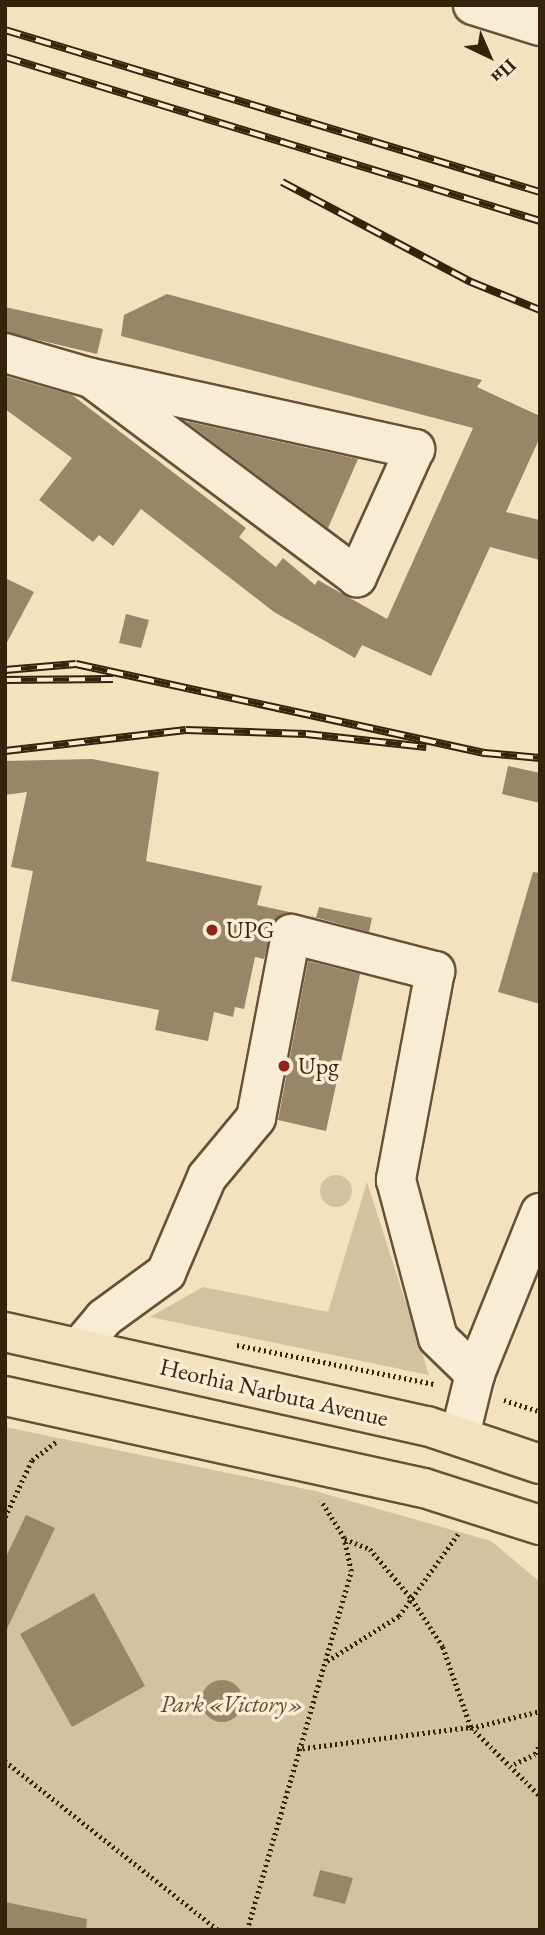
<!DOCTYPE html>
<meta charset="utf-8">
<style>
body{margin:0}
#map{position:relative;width:545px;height:1935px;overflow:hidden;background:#f4e1bd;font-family:"EB Garamond",serif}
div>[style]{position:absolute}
.green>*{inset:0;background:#d4c19f}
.round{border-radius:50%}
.building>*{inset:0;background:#998668}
.path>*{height:4.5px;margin-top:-2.25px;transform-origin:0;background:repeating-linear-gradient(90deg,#36230b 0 2px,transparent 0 5.5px)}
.roads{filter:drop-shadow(2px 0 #665238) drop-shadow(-2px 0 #665238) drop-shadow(0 2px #665238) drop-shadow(0 -2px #665238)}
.minor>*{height:38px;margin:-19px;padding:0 19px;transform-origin:19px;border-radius:19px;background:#f8ecd4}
.major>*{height:38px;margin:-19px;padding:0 19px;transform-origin:19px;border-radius:19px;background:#f4e1bd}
.rail>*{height:8px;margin-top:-4px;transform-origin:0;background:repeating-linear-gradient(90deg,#f8ecd4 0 16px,#36230b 0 32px);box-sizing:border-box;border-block:2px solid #36230b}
.dots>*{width:19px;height:19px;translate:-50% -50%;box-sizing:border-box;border:4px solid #f8ecd4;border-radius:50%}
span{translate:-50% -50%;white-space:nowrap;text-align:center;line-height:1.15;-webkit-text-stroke:7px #f8ecd4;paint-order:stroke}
.poi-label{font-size:24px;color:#36230b}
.left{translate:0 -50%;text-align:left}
.street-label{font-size:24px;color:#36230b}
.park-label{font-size:24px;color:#5e4a30;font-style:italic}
.frame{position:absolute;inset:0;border:7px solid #36230b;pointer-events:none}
.north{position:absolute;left:454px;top:21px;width:70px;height:70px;-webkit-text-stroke:5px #f8ecd4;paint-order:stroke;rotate:136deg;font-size:19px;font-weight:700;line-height:28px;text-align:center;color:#36230b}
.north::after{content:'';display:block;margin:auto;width:24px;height:32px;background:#36230b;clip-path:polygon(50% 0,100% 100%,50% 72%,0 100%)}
</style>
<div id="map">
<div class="green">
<div class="round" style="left:320px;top:1175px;width:32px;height:32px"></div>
<div style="clip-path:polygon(367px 1182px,429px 1375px,150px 1317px,203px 1287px,328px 1312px)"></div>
<div style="clip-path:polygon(5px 1427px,315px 1491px,491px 1541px,540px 1582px,540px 1930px,5px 1930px)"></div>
</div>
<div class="building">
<div style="clip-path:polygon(167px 294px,482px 380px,477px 387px,540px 416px,540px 437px,506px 512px,540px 520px,540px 560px,490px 547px,431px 676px,362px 645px,355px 658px,274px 612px,141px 509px,113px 546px,99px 535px,93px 542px,39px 500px,72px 458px,5px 409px,5px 376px,72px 395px,246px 528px,239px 537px,276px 567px,283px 558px,315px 585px,318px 580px,387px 619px,473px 428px,121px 336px,124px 315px)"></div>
<div style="clip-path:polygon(5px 307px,103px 329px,97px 354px,5px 332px)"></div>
<div style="clip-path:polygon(185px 421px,358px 459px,328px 528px)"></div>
<div style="clip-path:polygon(5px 578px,34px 592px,5px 646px)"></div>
<div style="clip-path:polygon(126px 614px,149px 620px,141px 648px,119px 643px)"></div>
<div style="clip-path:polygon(92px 759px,159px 772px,146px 861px,262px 886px,257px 905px,294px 913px,274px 920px,264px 959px,255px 957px,244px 1009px,235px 1007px,233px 1017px,214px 1012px,208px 1041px,155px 1030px,159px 1010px,11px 981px,33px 871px,11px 867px,27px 792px,5px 795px,5px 761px)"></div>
<div style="clip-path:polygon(508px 766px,540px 773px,540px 803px,502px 794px)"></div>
<div style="clip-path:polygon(533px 872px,540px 873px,540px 1004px,498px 992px)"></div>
<div style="clip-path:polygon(319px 907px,372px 918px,369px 932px,307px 915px,316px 918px)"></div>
<div style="clip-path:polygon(308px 961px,360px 974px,326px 1131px,278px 1120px)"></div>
<div style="clip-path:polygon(26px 1515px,55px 1528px,5px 1633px,5px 1559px)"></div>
<div style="clip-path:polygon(94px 1593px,145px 1686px,72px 1727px,20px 1634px)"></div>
<div class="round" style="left:201px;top:1680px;width:42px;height:42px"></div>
<div style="clip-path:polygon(320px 1870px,353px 1878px,345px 1904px,313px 1896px)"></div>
<div style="clip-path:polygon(5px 1902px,87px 1919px,86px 1930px,5px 1930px)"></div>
</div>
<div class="path">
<div style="left:237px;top:1345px;width:201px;rotate:11.2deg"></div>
<div style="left:504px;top:1400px;width:38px;rotate:18deg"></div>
<div style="left:5px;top:1517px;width:63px;rotate:-64.7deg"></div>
<div style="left:32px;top:1460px;width:31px;rotate:-37deg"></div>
<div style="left:345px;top:1539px;width:27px;rotate:22deg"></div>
<div style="left:370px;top:1549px;width:65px;rotate:50deg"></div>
<div style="left:412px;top:1599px;width:57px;rotate:57.1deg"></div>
<div style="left:443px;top:1647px;width:85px;rotate:70.7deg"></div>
<div style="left:471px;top:1727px;width:98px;rotate:45deg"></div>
<div style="left:327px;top:1661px;width:85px;rotate:-32deg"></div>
<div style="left:399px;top:1616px;width:101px;rotate:-54.3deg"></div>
<div style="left:471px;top:1728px;width:71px;rotate:-13.8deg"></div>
<div style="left:297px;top:1749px;width:175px;rotate:-7.2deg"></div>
<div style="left:5px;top:1761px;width:272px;rotate:38.4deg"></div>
<div style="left:514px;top:1764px;width:23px;rotate:-25deg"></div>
<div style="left:535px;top:1754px;width:12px;rotate:-66deg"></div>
<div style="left:247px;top:1930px;width:374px;rotate:-73.8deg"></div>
<div style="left:351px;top:1571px;width:34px;rotate:-102deg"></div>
<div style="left:344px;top:1538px;width:44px;rotate:-121.9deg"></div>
</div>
<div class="roads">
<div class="minor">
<div style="left:473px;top:5px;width:70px;rotate:17.4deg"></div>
<div style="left:5px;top:353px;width:90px;rotate:16.2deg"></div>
<div style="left:91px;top:378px;width:332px;rotate:12.4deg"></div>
<div style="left:415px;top:449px;width:141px;rotate:114.4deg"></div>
<div style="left:357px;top:577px;width:332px;rotate:-143.2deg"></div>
<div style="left:79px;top:1348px;width:39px;rotate:-50deg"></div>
<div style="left:104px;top:1318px;width:77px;rotate:-36deg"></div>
<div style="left:166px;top:1273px;width:104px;rotate:-66.9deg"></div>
<div style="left:207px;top:1177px;width:77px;rotate:-50.3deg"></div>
<div style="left:256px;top:1118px;width:187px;rotate:-79.2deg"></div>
<div style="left:291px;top:934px;width:149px;rotate:14.4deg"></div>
<div style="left:435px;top:971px;width:213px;rotate:100.6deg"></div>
<div style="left:396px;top:1180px;width:163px;rotate:75.1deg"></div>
<div style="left:438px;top:1338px;width:52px;rotate:44.2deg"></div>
<div style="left:460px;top:1435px;width:63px;rotate:-76.2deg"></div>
<div style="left:475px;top:1374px;width:174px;rotate:-68deg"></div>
</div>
<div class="major">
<div style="left:5px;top:1332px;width:432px;rotate:12.6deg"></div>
<div style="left:427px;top:1426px;width:119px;rotate:18.6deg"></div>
<div style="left:5px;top:1396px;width:429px;rotate:12.4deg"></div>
<div style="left:424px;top:1488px;width:122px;rotate:17.7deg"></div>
</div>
</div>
<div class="rail">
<div style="left:5px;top:30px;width:559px;rotate:16.85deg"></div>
<div style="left:5px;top:57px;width:560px;rotate:17.04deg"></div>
<div style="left:282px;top:182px;width:214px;rotate:27.9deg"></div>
<div style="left:471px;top:282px;width:74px;rotate:22.1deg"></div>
<div style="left:5px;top:670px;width:71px;rotate:-4.8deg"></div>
<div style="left:76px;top:664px;width:419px;rotate:12.3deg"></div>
<div style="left:485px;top:753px;width:55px;rotate:5.2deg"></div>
<div style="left:5px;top:680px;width:108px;rotate:-0.5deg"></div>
<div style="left:5px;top:751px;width:182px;rotate:-6.6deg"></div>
<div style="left:186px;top:730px;width:120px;rotate:1.9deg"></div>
<div style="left:306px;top:734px;width:121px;rotate:6.2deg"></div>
</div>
<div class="dots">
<div style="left:212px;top:930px;background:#8f2418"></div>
<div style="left:284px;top:1066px;background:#8f2418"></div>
</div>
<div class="poi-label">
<span class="left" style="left:226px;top:930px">UPG</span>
<span class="left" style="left:298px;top:1066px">Upg</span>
</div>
<div class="street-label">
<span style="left:274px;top:1392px;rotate:13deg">Heorhia Narbuta Avenue</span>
</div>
<div class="park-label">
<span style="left:232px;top:1704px">Park «Victory»</span>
</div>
<div class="frame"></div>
<div class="north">Пн</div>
</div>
